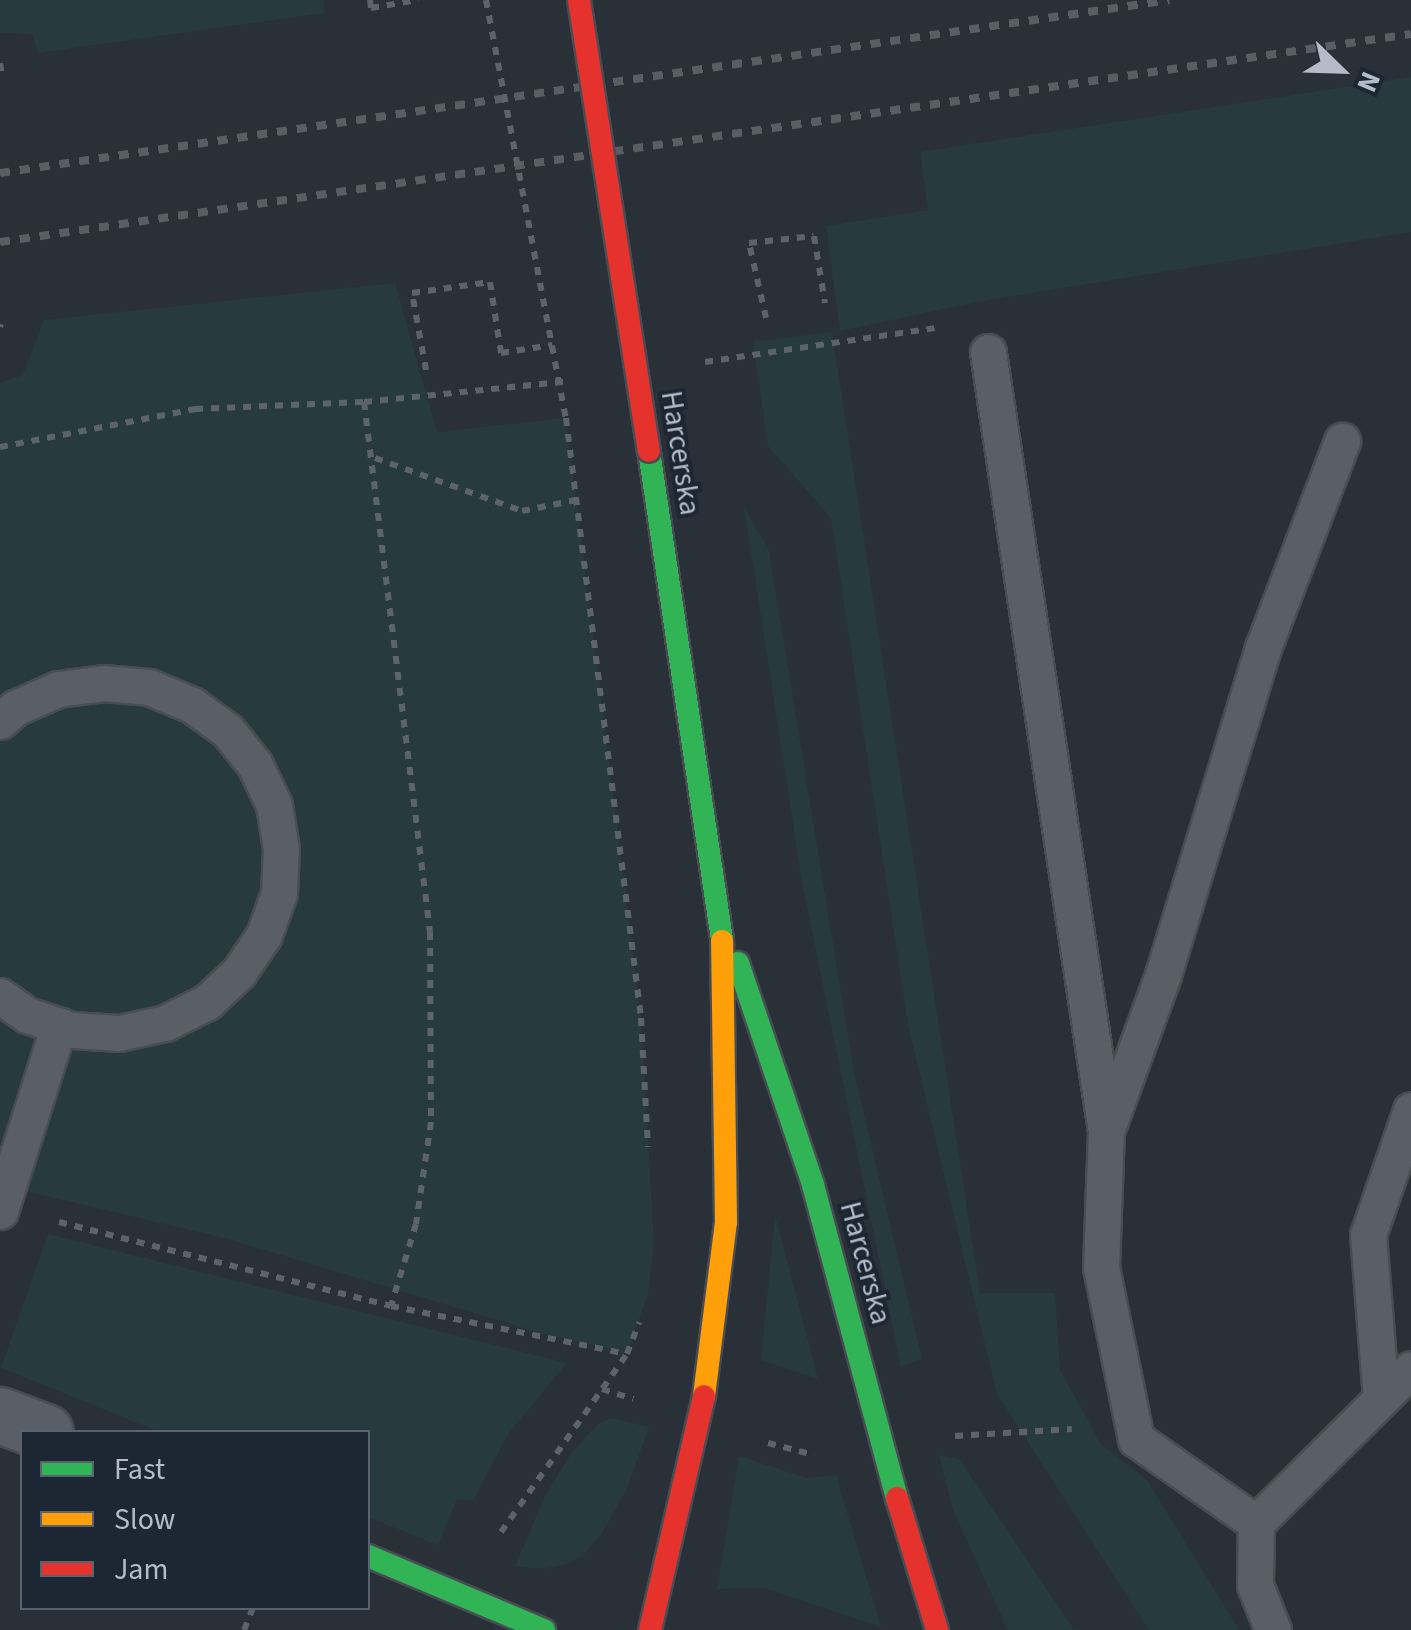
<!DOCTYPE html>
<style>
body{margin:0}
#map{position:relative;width:1411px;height:1630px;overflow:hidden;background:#2a3038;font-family:"Source Sans 3",sans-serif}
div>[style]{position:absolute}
.green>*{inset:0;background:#273a3e}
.path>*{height:6px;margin-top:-3px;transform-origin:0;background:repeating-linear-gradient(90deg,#5d636a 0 8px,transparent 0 16px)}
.roads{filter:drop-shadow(2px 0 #484c53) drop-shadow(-2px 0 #484c53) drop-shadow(0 2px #484c53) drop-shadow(0 -2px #484c53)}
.lane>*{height:35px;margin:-17.5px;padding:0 17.5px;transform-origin:17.5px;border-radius:17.5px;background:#5a5e66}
.street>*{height:55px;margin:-27.5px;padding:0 27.5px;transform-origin:27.5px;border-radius:27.5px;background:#5a5e66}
.fast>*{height:22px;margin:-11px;padding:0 11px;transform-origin:11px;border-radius:11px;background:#30b455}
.slow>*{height:22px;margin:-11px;padding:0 11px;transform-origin:11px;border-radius:11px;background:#ff9f0a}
.jam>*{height:22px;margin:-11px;padding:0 11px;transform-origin:11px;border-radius:11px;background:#e5322d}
.rail>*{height:8px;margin-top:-4px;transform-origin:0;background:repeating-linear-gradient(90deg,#595d64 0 10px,transparent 0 20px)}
.path-bridge>*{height:6px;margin-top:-3px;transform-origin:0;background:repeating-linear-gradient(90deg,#5d636a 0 8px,transparent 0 16px)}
.bridges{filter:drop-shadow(2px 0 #484c53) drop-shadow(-2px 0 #484c53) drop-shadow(0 2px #484c53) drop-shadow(0 -2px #484c53)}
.jam-bridge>*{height:22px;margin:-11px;padding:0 11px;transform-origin:11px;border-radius:11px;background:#e5322d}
span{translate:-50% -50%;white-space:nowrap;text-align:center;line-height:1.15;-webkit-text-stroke:8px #1d2633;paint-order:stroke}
.street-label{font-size:30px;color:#b4bcc9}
.legend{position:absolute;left:20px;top:1430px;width:350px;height:180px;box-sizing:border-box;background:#1d2633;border:2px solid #59626f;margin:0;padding:12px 18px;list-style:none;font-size:30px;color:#b4bcc9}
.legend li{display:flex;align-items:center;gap:20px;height:50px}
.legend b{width:50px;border:2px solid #59626f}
.north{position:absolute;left:1291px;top:20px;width:100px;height:100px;-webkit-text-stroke:8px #1d2633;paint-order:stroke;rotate:113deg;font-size:28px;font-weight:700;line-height:40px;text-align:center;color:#b4bcc9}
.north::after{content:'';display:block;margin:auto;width:35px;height:45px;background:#b4bcc9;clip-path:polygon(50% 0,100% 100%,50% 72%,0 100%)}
</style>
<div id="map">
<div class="green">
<div style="clip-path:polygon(0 0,323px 0,325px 13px,37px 53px,33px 34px,0 33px)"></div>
<div style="clip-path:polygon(1411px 77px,1411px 232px,981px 301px,840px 331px,826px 226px,928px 210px,920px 152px)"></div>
<div style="clip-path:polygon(395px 283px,437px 432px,566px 418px,641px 1018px,654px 1243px,648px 1294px,627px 1354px,534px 1331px,228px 1239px,0 1185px,0 383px,23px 375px,44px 320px)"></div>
<div style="clip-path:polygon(832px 332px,980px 1293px,1055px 1293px,1060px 1370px,1101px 1444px,1147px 1480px,1239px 1630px,1149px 1630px,997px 1394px,908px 1025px,831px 518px,768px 446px,753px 342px)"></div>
<div style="clip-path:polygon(744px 507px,769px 551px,854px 1072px,922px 1359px,901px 1367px,802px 882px)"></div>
<div style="clip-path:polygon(775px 1215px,818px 1379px,761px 1360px)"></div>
<div style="clip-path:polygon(48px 1234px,567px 1363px,508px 1434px,473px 1501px,457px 1499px,438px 1545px,368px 1517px,368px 1432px,160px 1432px,1px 1368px)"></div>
<div style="clip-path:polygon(611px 1418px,649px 1427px,626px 1491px,600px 1536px,582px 1556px,567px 1564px,542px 1569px,515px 1566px,545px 1496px,572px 1452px,598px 1424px)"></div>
<div style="clip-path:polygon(939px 1455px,959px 1459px,1074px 1630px,1008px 1630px,953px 1510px)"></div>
<div style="clip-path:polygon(739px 1456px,806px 1478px,836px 1475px,881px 1627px,765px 1588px,717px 1589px)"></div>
</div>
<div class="path">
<div style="left:370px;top:0;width:8px;rotate:83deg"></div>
<div style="left:371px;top:8px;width:48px;rotate:-9.7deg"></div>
<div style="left:0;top:63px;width:12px;rotate:81deg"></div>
<div style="left:766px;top:318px;width:77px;rotate:-102.8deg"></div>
<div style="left:749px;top:243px;width:65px;rotate:-6.1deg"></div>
<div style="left:814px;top:236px;width:68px;rotate:80.7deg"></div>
<div style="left:0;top:327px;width:3px;rotate:-72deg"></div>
<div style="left:705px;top:362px;width:232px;rotate:-8.4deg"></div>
<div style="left:426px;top:370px;width:78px;rotate:-100.3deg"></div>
<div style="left:412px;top:293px;width:79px;rotate:-8deg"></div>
<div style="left:490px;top:282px;width:72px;rotate:81.2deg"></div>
<div style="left:501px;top:353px;width:52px;rotate:-8.9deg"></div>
<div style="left:364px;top:402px;width:534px;rotate:82.9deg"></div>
<div style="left:430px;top:932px;width:190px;rotate:89.7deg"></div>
<div style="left:431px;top:1122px;width:103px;rotate:98.4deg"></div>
<div style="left:416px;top:1224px;width:86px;rotate:107deg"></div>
<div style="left:566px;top:418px;width:605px;rotate:82.87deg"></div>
<div style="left:641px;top:1018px;width:129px;rotate:86.9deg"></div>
<div style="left:0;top:447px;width:199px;rotate:-11deg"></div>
<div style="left:195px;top:409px;width:169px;rotate:-2.4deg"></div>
<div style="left:364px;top:402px;width:206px;rotate:-5.8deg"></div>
<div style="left:375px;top:458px;width:156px;rotate:19.8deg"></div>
<div style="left:522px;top:511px;width:55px;rotate:-11.5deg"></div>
<div style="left:59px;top:1222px;width:342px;rotate:14.2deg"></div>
<div style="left:391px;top:1306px;width:240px;rotate:11.5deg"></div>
<div style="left:602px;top:1389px;width:33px;rotate:18deg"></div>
<div style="left:955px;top:1436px;width:117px;rotate:-3.4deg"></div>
<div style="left:768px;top:1443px;width:48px;rotate:14.6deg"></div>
<div style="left:501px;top:1532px;width:218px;rotate:-54.7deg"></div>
<div style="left:627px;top:1354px;width:34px;rotate:-69deg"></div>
<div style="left:244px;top:1630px;width:24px;rotate:-68deg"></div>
</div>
<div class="roads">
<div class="lane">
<div style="left:988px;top:352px;width:788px;rotate:81.39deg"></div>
<div style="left:1106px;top:1131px;width:136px;rotate:92.1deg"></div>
<div style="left:1101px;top:1267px;width:176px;rotate:78.5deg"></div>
<div style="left:1136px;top:1439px;width:146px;rotate:35deg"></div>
<div style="left:0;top:721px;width:20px;rotate:-41deg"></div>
<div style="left:15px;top:708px;width:47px;rotate:-23.8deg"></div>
<div style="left:58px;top:689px;width:46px;rotate:-7.4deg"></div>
<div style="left:104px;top:683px;width:45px;rotate:5.1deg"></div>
<div style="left:149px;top:687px;width:47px;rotate:22.7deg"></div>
<div style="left:192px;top:705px;width:44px;rotate:35.8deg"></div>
<div style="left:228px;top:731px;width:43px;rotate:51.5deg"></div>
<div style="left:255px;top:765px;width:44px;rotate:64.6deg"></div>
<div style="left:274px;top:805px;width:45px;rotate:81deg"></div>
<div style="left:281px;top:849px;width:44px;rotate:92.6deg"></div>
<div style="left:279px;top:893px;width:45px;rotate:109.7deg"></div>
<div style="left:264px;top:935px;width:45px;rotate:124deg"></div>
<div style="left:239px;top:972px;width:44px;rotate:136.8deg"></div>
<div style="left:207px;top:1002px;width:47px;rotate:153.4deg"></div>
<div style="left:165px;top:1023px;width:47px;rotate:167.7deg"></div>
<div style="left:119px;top:1033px;width:47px;rotate:-176.3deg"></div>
<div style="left:72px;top:1030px;width:47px;rotate:-161.6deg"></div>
<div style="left:27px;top:1015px;width:33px;rotate:-145deg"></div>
<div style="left:1108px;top:1126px;width:161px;rotate:-70deg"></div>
<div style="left:1163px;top:975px;width:342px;rotate:-73deg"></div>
<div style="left:1263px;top:648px;width:222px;rotate:-69.1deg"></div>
<div style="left:0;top:1211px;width:195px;rotate:-72.4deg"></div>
<div style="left:1381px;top:1399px;width:165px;rotate:-94.5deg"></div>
<div style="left:1368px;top:1235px;width:132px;rotate:-71deg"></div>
<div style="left:1273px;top:1630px;width:48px;rotate:-111.8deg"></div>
<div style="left:1255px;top:1585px;width:62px;rotate:-89.1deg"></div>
<div style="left:1256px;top:1523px;width:218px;rotate:-44.8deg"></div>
</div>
<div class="street">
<div style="left:0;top:1415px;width:48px;rotate:20.7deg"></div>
</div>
<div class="fast">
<div style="left:649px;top:451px;width:495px;rotate:81.5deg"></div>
<div style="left:738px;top:963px;width:234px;rotate:71.3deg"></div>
<div style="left:813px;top:1185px;width:324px;rotate:75deg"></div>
<div style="left:368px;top:1556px;width:191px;rotate:22.8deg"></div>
</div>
<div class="slow">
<div style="left:704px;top:1396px;width:175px;rotate:-82.8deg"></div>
<div style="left:726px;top:1222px;width:281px;rotate:-90.8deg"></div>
</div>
<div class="jam">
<div style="left:897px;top:1498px;width:138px;rotate:73.1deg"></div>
<div style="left:650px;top:1630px;width:240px;rotate:-77deg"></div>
</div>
</div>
<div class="rail">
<div style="left:0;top:173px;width:1182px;rotate:-8.42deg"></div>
<div style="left:0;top:242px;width:1426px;rotate:-8.39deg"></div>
</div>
<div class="path-bridge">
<div style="left:486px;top:0;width:426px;rotate:79.2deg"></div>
</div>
<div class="bridges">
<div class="jam-bridge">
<div style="left:579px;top:0;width:456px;rotate:81.2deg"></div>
</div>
</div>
<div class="street-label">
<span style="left:680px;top:453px;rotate:81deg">Harcerska</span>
<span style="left:865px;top:1263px;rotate:75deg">Harcerska</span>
</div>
<ul class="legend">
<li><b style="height:12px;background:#30b455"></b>Fast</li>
<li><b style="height:12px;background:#ff9f0a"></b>Slow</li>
<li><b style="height:12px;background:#e5322d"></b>Jam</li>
</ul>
<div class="north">N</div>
</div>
